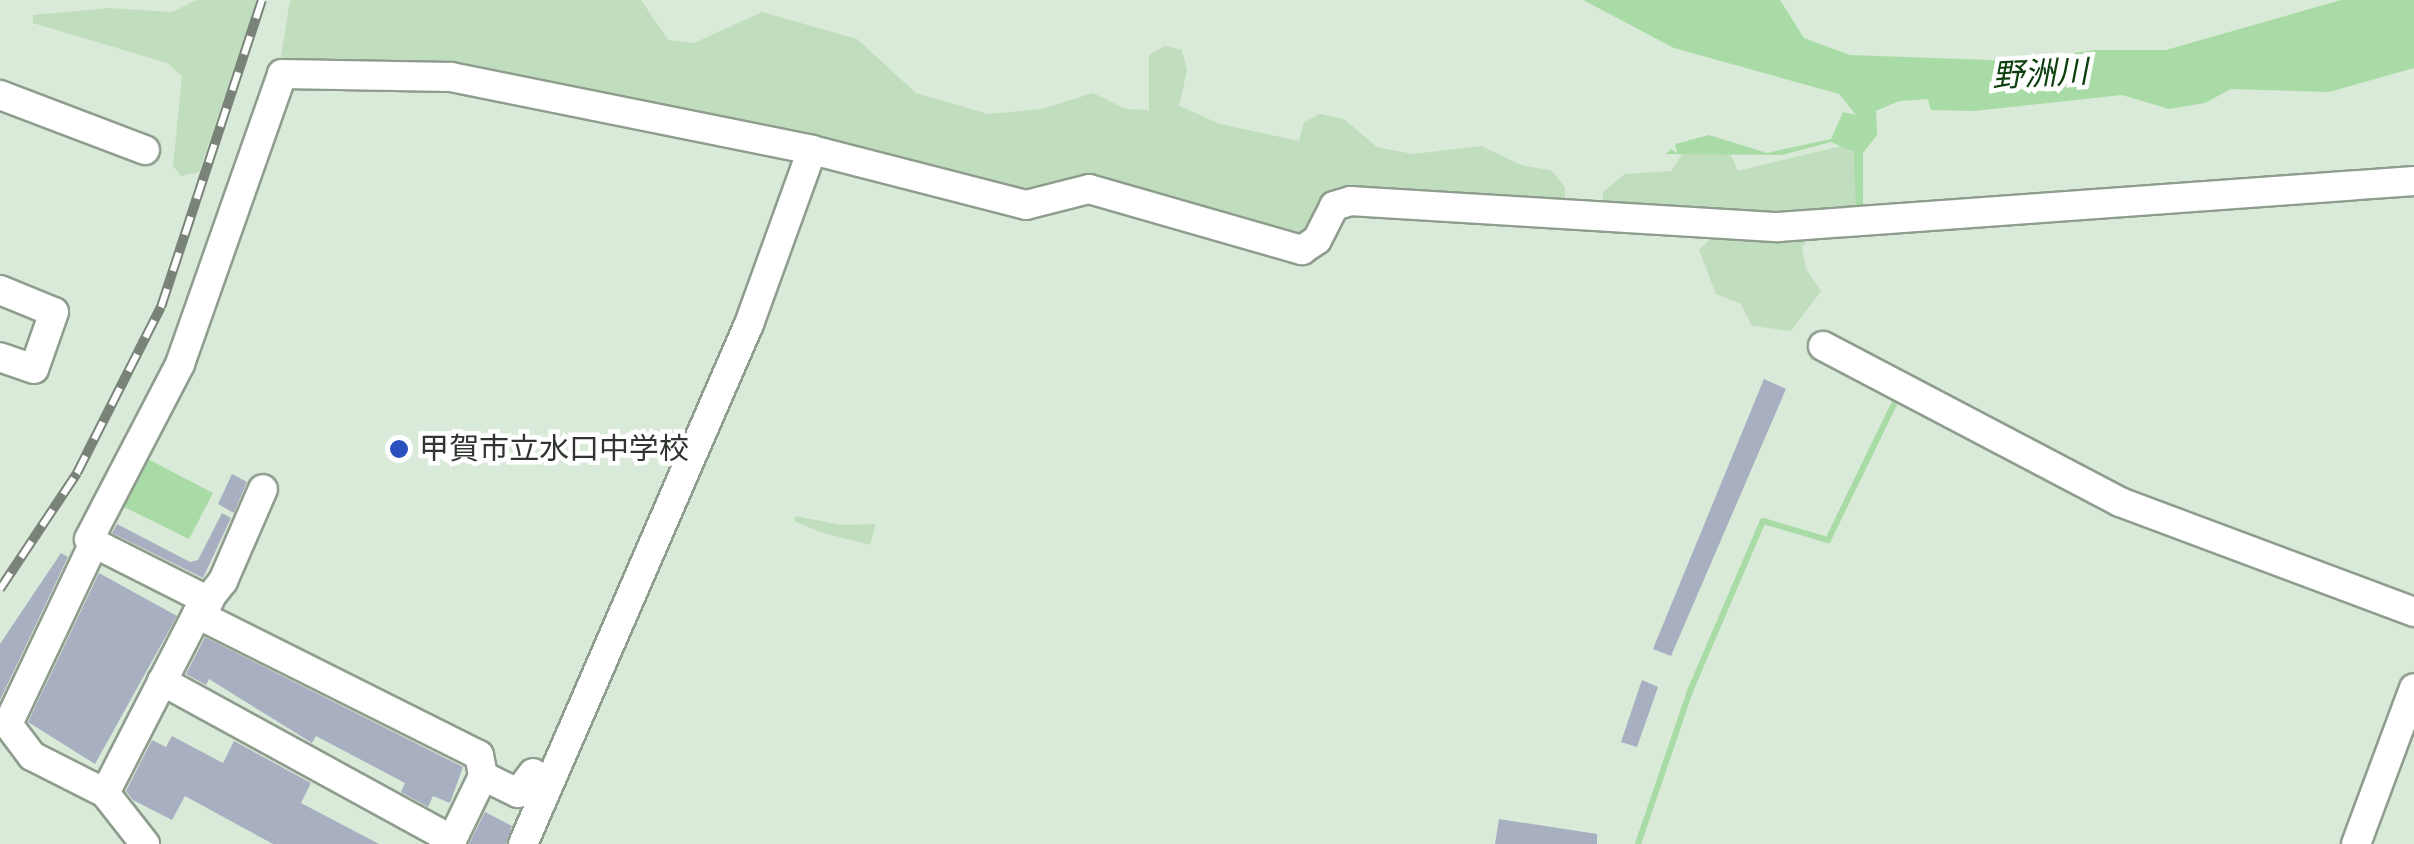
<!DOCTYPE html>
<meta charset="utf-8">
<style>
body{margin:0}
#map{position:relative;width:2414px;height:844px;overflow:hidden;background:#daead9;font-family:"Space Grotesk","Noto Sans JP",sans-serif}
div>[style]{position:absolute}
.green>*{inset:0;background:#c0ddbe}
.water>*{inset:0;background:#a9dba6}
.stream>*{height:6px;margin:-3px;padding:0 3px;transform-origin:3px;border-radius:3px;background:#a9dba6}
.building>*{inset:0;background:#a7afc1}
.roads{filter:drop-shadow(2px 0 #8f9d8e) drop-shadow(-2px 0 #8f9d8e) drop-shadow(0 2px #8f9d8e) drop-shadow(0 -2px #8f9d8e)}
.minor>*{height:28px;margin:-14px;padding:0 14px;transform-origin:14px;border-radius:14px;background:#fff}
.rail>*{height:10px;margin-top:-5px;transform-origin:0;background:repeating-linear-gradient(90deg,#fff 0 19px,#798378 0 38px);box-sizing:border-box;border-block:2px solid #798378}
.dots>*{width:28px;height:28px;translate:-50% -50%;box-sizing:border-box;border:5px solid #fff;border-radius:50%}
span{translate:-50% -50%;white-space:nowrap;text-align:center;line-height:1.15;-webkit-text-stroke:9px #fff;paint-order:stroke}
.poi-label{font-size:30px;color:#30362f}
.left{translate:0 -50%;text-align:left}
.water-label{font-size:32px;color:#0c3f0d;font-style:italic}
</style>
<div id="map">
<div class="green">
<div style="clip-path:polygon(197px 0,257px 0,199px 172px,181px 176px,173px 166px,182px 76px,167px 63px,33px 23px,33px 15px,110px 8px,172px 12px)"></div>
<div style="clip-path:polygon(290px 0,641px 0,668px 40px,694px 43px,762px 12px,857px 39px,916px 93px,988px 114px,1042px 109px,1093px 93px,1126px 109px,1149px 110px,1149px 55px,1165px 46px,1182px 50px,1187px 71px,1179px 106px,1220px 124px,1299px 141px,1304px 122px,1320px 114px,1344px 119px,1377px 147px,1413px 154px,1481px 146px,1524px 166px,1551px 170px,1565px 187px,1565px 207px,1354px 203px,1315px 255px,1082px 201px,1057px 211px,509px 92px,401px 84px,281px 57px)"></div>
<div style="clip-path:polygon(1841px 146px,1859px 156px,1857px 180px,1864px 192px,1846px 219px,1822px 222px,1802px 247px,1806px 269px,1821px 291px,1791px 331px,1752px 326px,1741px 304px,1716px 294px,1699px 250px,1717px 233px,1602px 215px,1603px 192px,1625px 174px,1671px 171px,1684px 151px,1727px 147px,1738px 171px)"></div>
<div style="clip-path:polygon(795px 516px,842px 525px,876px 524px,870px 545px,820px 532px,794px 521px)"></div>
</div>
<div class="water">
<div style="clip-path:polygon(1583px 0,1780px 0,1804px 38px,1850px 55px,2018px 61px,2094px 50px,2166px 50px,2341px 0,2414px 0,2414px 68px,2329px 92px,2231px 89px,2205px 103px,2169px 109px,2122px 95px,1974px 111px,1931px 110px,1928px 99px,1899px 101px,1876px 111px,1877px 135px,1863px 153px,1863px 207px,1856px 207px,1854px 152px,1831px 142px,1782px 155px,1666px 154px,1671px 149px,1677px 153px,1675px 144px,1709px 135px,1767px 153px,1831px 139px,1843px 112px,1856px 115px,1839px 94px,1674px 48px)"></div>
<div style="clip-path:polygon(144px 457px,213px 493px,189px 539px,118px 504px)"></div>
</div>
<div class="stream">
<div style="left:1638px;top:844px;width:162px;rotate:-71.2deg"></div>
<div style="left:1690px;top:691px;width:185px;rotate:-66.8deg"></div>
<div style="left:1763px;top:521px;width:68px;rotate:16.3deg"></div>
<div style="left:1828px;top:540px;width:156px;rotate:-64.1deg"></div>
<div style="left:1896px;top:400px;width:18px;rotate:-151deg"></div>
</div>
<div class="building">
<div style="clip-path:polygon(1764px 379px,1786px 389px,1671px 656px,1653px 649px)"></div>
<div style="clip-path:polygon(232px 474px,247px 482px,234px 513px,218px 504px)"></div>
<div style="clip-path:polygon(222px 513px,231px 518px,203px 578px,112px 533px,117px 524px,190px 562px,198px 560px)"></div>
<div style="clip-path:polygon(61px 553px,68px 557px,0 700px,0 644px)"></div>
<div style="clip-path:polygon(99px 573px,177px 616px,95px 764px,28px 722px)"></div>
<div style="clip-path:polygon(205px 637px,463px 767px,450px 803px,433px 796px,428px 807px,401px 792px,405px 783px,316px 736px,312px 743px,209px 679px,206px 685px,186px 674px)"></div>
<div style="clip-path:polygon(1642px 680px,1658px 687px,1637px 747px,1621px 742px)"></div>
<div style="clip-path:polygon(172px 736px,223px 763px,234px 741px,311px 783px,301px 803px,379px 844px,273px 844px,185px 796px,172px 820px,133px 800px,126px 791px,152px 740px,166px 747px)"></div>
<div style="clip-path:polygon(485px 812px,512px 826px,506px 844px,469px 844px)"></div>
<div style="clip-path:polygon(1499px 819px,1597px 834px,1597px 844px,1495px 844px)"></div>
</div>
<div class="roads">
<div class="minor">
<div style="left:0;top:95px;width:155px;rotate:20.8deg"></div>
<div style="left:0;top:290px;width:58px;rotate:22.2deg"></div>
<div style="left:54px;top:312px;width:60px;rotate:109.3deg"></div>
<div style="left:34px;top:369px;width:36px;rotate:-161deg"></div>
<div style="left:1823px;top:346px;width:335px;rotate:27.7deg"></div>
<div style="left:2120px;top:502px;width:314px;rotate:20.5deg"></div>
<div style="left:94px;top:543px;width:129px;rotate:26.8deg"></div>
<div style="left:197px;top:614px;width:315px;rotate:26.6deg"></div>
<div style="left:479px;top:755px;width:21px;rotate:79deg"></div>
<div style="left:483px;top:776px;width:76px;rotate:115.9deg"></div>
<div style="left:162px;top:681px;width:331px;rotate:28.7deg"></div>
<div style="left:483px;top:776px;width:39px;rotate:26deg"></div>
<div style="left:518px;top:793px;width:25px;rotate:-53deg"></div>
<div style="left:105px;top:793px;width:201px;rotate:-62.8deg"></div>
<div style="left:197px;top:614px;width:42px;rotate:-51.8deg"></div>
<div style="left:223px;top:581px;width:100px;rotate:-66.5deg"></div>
<div style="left:145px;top:844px;width:65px;rotate:-128.1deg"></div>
<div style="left:105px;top:793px;width:82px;rotate:-153.1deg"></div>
<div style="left:32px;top:756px;width:40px;rotate:-127deg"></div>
<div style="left:8px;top:724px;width:200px;rotate:-64.6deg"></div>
<div style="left:94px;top:543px;width:6px;rotate:-141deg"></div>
<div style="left:89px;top:539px;width:197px;rotate:-62.5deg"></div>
<div style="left:180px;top:364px;width:307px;rotate:-70.6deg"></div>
<div style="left:282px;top:74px;width:169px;rotate:1deg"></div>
<div style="left:451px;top:77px;width:368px;rotate:11.4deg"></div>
<div style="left:812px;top:150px;width:221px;rotate:14.4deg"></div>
<div style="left:1026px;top:205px;width:65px;rotate:-14.3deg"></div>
<div style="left:1089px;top:189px;width:222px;rotate:16deg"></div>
<div style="left:1302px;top:250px;width:18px;rotate:-34deg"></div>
<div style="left:1317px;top:240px;width:38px;rotate:-63deg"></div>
<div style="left:1334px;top:206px;width:17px;rotate:-17deg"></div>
<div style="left:1350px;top:201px;width:429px;rotate:3.5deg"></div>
<div style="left:1778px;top:227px;width:638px;rotate:-4.14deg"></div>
<div style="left:523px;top:844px;width:567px;rotate:-66.51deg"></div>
<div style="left:749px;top:324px;width:185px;rotate:-70.1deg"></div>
<div style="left:2356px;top:844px;width:166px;rotate:-69.6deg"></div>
</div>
</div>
<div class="rail">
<div style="left:0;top:589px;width:139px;rotate:-56.4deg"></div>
<div style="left:77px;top:473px;width:186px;rotate:-63.2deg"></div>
<div style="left:161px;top:307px;width:323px;rotate:-71.8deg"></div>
</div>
<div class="dots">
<div style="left:399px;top:449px;background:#2a4fbe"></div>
</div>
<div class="poi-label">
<span class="left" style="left:419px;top:449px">甲賀市立水口中学校</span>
</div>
<div class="water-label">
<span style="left:2040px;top:74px;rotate:-3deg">野洲川</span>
</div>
</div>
